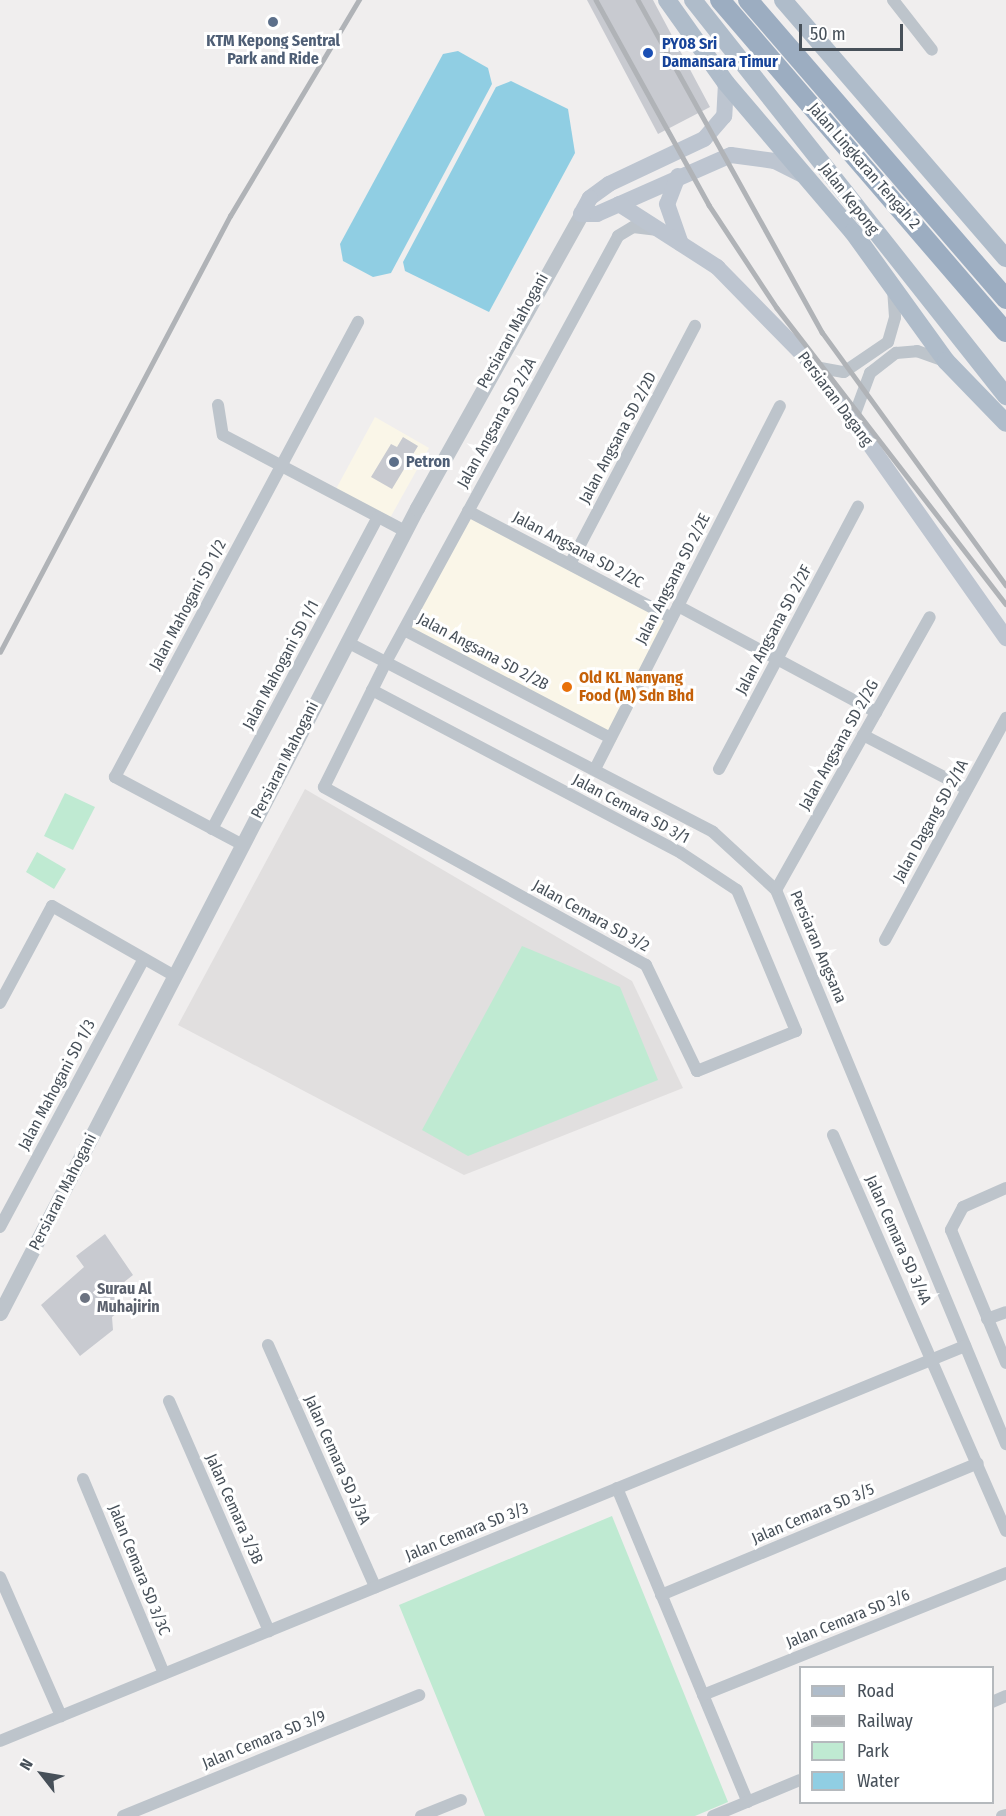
<!DOCTYPE html>
<style>
body{margin:0}
#map{position:relative;width:1006px;height:1816px;overflow:hidden;background:#f0eeee;font-family:"Fira Sans Condensed",sans-serif}
div>[style]{position:absolute}
.commercial>*{inset:0;background:#faf6e8}
.education>*{inset:0;background:#e1dfdf}
.green>*{inset:0;background:#bfead2}
.water>*{inset:0;background:#90cee3}
.building>*{inset:0;background:#c8cad0}
.minor>*{height:12px;margin:-6px;padding:0 6px;transform-origin:6px;border-radius:6px;background:#bdc4cb}
.tertiary>*{height:15px;margin:-7.5px;padding:0 7.5px;transform-origin:7.5px;border-radius:7.5px;background:#bdc4cb}
.secondary>*{height:16px;margin:-8px;padding:0 8px;transform-origin:8px;border-radius:8px;background:#bdc5d0}
.primary>*{height:18px;margin:-9px;padding:0 9px;transform-origin:9px;border-radius:9px;background:#afbcca}
.trunk>*{height:20px;margin:-10px;padding:0 10px;transform-origin:10px;border-radius:10px;background:#9cadc1}
.rail>*{height:4.5px;margin:-2.25px;padding:0 2.25px;transform-origin:2.25px;border-radius:2.25px;background:#b0b3b7}
.dots>*{width:16px;height:16px;translate:-50% -50%;box-sizing:border-box;border:3px solid #fff;border-radius:50%}
span{translate:-50% -50%;white-space:nowrap;text-align:center;line-height:1.15;-webkit-text-stroke:6px #fff;paint-order:stroke}
.service-label{font-size:16px;color:#4e5e75;font-weight:700}
.left{translate:0 -50%;text-align:left}
.transit-label{font-size:16px;color:#164399;font-weight:700}
.street-label{font-size:16px;color:#475059}
.food-label{font-size:16px;color:#c56008;font-weight:700}
.worship-label{font-size:16px;color:#5b616d;font-weight:700}
.legend{position:absolute;left:799px;top:1666px;width:195px;height:138px;box-sizing:border-box;background:#fff;border:2px solid #b5b9bd;margin:0;padding:8px 10px;list-style:none;font-size:18px;color:#475059}
.legend li{display:flex;align-items:center;gap:12px;height:30px}
.legend b{width:30px;border:2px solid #b5b9bd}
.north{position:absolute;left:12px;top:1744px;width:60px;height:60px;-webkit-text-stroke:4px #fff;paint-order:stroke;rotate:301deg;font-size:16px;font-weight:700;line-height:24px;text-align:center;color:#475059}
.north::after{content:'';display:block;margin:auto;width:21px;height:27px;background:#475059;clip-path:polygon(50% 0,100% 100%,50% 72%,0 100%)}
.scale{position:absolute;left:799px;top:24px;width:104px;height:27px;box-sizing:border-box;border:3px solid #475059;border-top:0;padding-left:8px;font-size:18px;line-height:21px;white-space:nowrap;color:#475059;-webkit-text-stroke:4px #fff;paint-order:stroke}
</style>
<div id="map">
<div class="commercial">
<div style="clip-path:polygon(375px 417px,429px 448px,390px 518px,336px 489px)"></div>
<div style="clip-path:polygon(466px 503px,678px 617px,614px 745px,397px 631px)"></div>
</div>
<div class="education">
<div style="clip-path:polygon(305px 789px,632px 981px,683px 1088px,464px 1175px,178px 1025px)"></div>
</div>
<div class="green">
<div style="clip-path:polygon(65px 793px,95px 807px,73px 850px,44px 836px)"></div>
<div style="clip-path:polygon(37px 852px,66px 869px,54px 889px,26px 872px)"></div>
<div style="clip-path:polygon(522px 946px,620px 987px,658px 1080px,468px 1156px,422px 1130px)"></div>
<div style="clip-path:polygon(612px 1516px,728px 1802px,695px 1816px,485px 1816px,399px 1605px)"></div>
</div>
<div class="water">
<div style="clip-path:polygon(458px 51px,488px 68px,492px 84px,391px 273px,373px 277px,343px 261px,340px 244px,443px 54px)"></div>
<div style="clip-path:polygon(511px 81px,568px 109px,575px 153px,489px 312px,405px 271px,403px 262px,496px 87px)"></div>
</div>
<div class="building">
<div style="clip-path:polygon(587px 0,653px 0,710px 107px,658px 134px)"></div>
<div style="clip-path:polygon(403px 437px,418px 446px,392px 489px,371px 477px,391px 444px,397px 447px)"></div>
<div style="clip-path:polygon(105px 1234px,133px 1275px,114px 1290px,126px 1306px,112px 1317px,113px 1330px,80px 1356px,41px 1305px,84px 1267px,76px 1256px)"></div>
</div>
<div class="minor">
<div style="left:893px;top:0;width:63px;rotate:52deg"></div>
<div style="left:815px;top:367px;width:29px;rotate:10deg"></div>
<div style="left:844px;top:372px;width:53px;rotate:-34.3deg"></div>
<div style="left:888px;top:342px;width:26px;rotate:-74deg"></div>
<div style="left:895px;top:317px;width:28px;rotate:-94deg"></div>
<div style="left:218px;top:405px;width:30px;rotate:81deg"></div>
<div style="left:223px;top:435px;width:206px;rotate:27.8deg"></div>
<div style="left:853px;top:419px;width:49px;rotate:-69.7deg"></div>
<div style="left:870px;top:373px;width:33px;rotate:-38deg"></div>
<div style="left:896px;top:353px;width:21px;rotate:-5deg"></div>
<div style="left:917px;top:351px;width:29px;rotate:20deg"></div>
<div style="left:468px;top:511px;width:230px;rotate:27.7deg"></div>
<div style="left:570px;top:564px;width:269px;rotate:-62.3deg"></div>
<div style="left:678px;top:606px;width:225px;rotate:28.2deg"></div>
<div style="left:404px;top:630px;width:233px;rotate:27.6deg"></div>
<div style="left:347px;top:642px;width:412px;rotate:27.4deg"></div>
<div style="left:713px;top:832px;width:86px;rotate:42.6deg"></div>
<div style="left:776px;top:890px;width:600px;rotate:67.45deg"></div>
<div style="left:372px;top:690px;width:349px;rotate:27.8deg"></div>
<div style="left:681px;top:853px;width:67px;rotate:33.5deg"></div>
<div style="left:737px;top:890px;width:153px;rotate:67.3deg"></div>
<div style="left:796px;top:1031px;width:107px;rotate:158deg"></div>
<div style="left:697px;top:1071px;width:118px;rotate:-115.7deg"></div>
<div style="left:646px;top:965px;width:368px;rotate:-151.1deg"></div>
<div style="left:324px;top:787px;width:140px;rotate:-63.6deg"></div>
<div style="left:386px;top:662px;width:485px;rotate:-61.4deg"></div>
<div style="left:618px;top:236px;width:17px;rotate:-31deg"></div>
<div style="left:633px;top:227px;width:23px;rotate:7deg"></div>
<div style="left:863px;top:735px;width:117px;rotate:27.4deg"></div>
<div style="left:596px;top:767px;width:405px;rotate:-63deg"></div>
<div style="left:719px;top:769px;width:297px;rotate:-62.1deg"></div>
<div style="left:212px;top:829px;width:353px;rotate:-62deg"></div>
<div style="left:241px;top:844px;width:143px;rotate:-152deg"></div>
<div style="left:115px;top:777px;width:516px;rotate:-61.89deg"></div>
<div style="left:776px;top:890px;width:313px;rotate:-60.6deg"></div>
<div style="left:885px;top:940px;width:253px;rotate:-61.4deg"></div>
<div style="left:0;top:1003px;width:110px;rotate:-61.8deg"></div>
<div style="left:52px;top:906px;width:139px;rotate:29.7deg"></div>
<div style="left:833px;top:1135px;width:432px;rotate:66.4deg"></div>
<div style="left:1006px;top:1188px;width:47px;rotate:156.2deg"></div>
<div style="left:963px;top:1207px;width:26px;rotate:118deg"></div>
<div style="left:951px;top:1230px;width:144px;rotate:67.5deg"></div>
<div style="left:0;top:1227px;width:304px;rotate:-61.8deg"></div>
<div style="left:987px;top:1319px;width:20px;rotate:-20deg"></div>
<div style="left:268px;top:1345px;width:265px;rotate:66.1deg"></div>
<div style="left:169px;top:1401px;width:251px;rotate:66.5deg"></div>
<div style="left:83px;top:1479px;width:211px;rotate:67.4deg"></div>
<div style="left:617px;top:1488px;width:340px;rotate:67.4deg"></div>
<div style="left:0;top:1577px;width:152px;rotate:66.3deg"></div>
<div style="left:661px;top:1595px;width:343px;rotate:-22.6deg"></div>
<div style="left:703px;top:1695px;width:327px;rotate:-21.9deg"></div>
<div style="left:992px;top:1702px;width:15px;rotate:-23deg"></div>
<div style="left:0;top:1741px;width:1043px;rotate:-22.26deg"></div>
<div style="left:123px;top:1816px;width:320px;rotate:-22.2deg"></div>
<div style="left:421px;top:1816px;width:43px;rotate:-21.8deg"></div>
<div style="left:713px;top:1816px;width:94px;rotate:-22.5deg"></div>
<div style="left:1002px;top:1816px;width:4px;rotate:-14deg"></div>
</div>
<div class="tertiary">
<div style="left:0;top:1313px;width:907px;rotate:-62.62deg"></div>
<div style="left:417px;top:508px;width:337px;rotate:-60.8deg"></div>
</div>
<div class="secondary">
<div style="left:726px;top:83px;width:33px;rotate:93deg"></div>
<div style="left:724px;top:116px;width:30px;rotate:131deg"></div>
<div style="left:704px;top:139px;width:105px;rotate:154.7deg"></div>
<div style="left:609px;top:184px;width:24px;rotate:144deg"></div>
<div style="left:590px;top:198px;width:18px;rotate:119deg"></div>
<div style="left:581px;top:214px;width:16px"></div>
<div style="left:597px;top:214px;width:146px;rotate:-23.8deg"></div>
<div style="left:731px;top:155px;width:44px;rotate:7.8deg"></div>
<div style="left:775px;top:161px;width:29px;rotate:27deg"></div>
<div style="left:678px;top:176px;width:30px;rotate:111deg"></div>
<div style="left:667px;top:204px;width:42px;rotate:70.7deg"></div>
<div style="left:619px;top:204px;width:117px;rotate:32.7deg"></div>
<div style="left:717px;top:267px;width:140px;rotate:45.6deg"></div>
<div style="left:815px;top:367px;width:332px;rotate:54.8deg"></div>
</div>
<div class="primary">
<div style="left:667px;top:0;width:102px;rotate:54.6deg"></div>
<div style="left:726px;top:83px;width:196px;rotate:49.6deg"></div>
<div style="left:853px;top:232px;width:159px;rotate:54.2deg"></div>
<div style="left:946px;top:361px;width:86px;rotate:45.9deg"></div>
<div style="left:693px;top:0;width:505px;rotate:51.68deg"></div>
<div style="left:783px;top:0;width:341px;rotate:49.2deg"></div>
</div>
<div class="trunk">
<div style="left:720px;top:0;width:438px;rotate:49.3deg"></div>
<div style="left:748px;top:0;width:395px;rotate:49.2deg"></div>
</div>
<div class="rail">
<div style="left:596px;top:0;width:234px;rotate:61.1deg"></div>
<div style="left:709px;top:205px;width:123px;rotate:56.6deg"></div>
<div style="left:777px;top:308px;width:374px;rotate:52.3deg"></div>
<div style="left:638px;top:0;width:380px;rotate:61deg"></div>
<div style="left:822px;top:332px;width:313px;rotate:54deg"></div>
<div style="left:0;top:652px;width:493px;rotate:-62.2deg"></div>
<div style="left:230px;top:216px;width:252px;rotate:-59.2deg"></div>
</div>
<div class="dots">
<div style="left:273px;top:22px;background:#5c6f8a"></div>
<div style="left:648px;top:53px;background:#1a4fb4"></div>
<div style="left:394px;top:462px;background:#5c6f8a"></div>
<div style="left:567px;top:687px;background:#e8710a"></div>
<div style="left:85px;top:1298px;background:#6b7280"></div>
</div>
<div class="service-label">
<span style="left:273px;top:50px">KTM Kepong Sentral<br>Park and Ride</span>
<span class="left" style="left:406px;top:462px">Petron</span>
</div>
<div class="transit-label">
<span class="left" style="left:662px;top:53px">PY08 Sri<br>Damansara Timur</span>
</div>
<div class="street-label">
<span style="left:864px;top:166px;rotate:49deg">Jalan Lingkaran Tengah 2</span>
<span style="left:849px;top:199px;rotate:52deg">Jalan Kepong</span>
<span style="left:513px;top:331px;rotate:-61deg">Persiaran Mahogani</span>
<span style="left:835px;top:399px;rotate:53deg">Persiaran Dagang</span>
<span style="left:497px;top:423px;rotate:-61deg">Jalan Angsana SD 2/2A</span>
<span style="left:618px;top:438px;rotate:-62deg">Jalan Angsana SD 2/2D</span>
<span style="left:578px;top:550px;rotate:28deg">Jalan Angsana SD 2/2C</span>
<span style="left:673px;top:579px;rotate:-63deg">Jalan Angsana SD 2/2E</span>
<span style="left:188px;top:605px;rotate:-62deg">Jalan Mahogani SD 1/2</span>
<span style="left:774px;top:630px;rotate:-62deg">Jalan Angsana SD 2/2F</span>
<span style="left:483px;top:652px;rotate:28deg">Jalan Angsana SD 2/2B</span>
<span style="left:281px;top:665px;rotate:-62deg">Jalan Mahogani SD 1/1</span>
<span style="left:839px;top:745px;rotate:-61deg">Jalan Angsana SD 2/2G</span>
<span style="left:285px;top:760px;rotate:-63deg">Persiaran Mahogani</span>
<span style="left:631px;top:809px;rotate:28deg">Jalan Cemara SD 3/1</span>
<span style="left:931px;top:821px;rotate:-61deg">Jalan Dagang SD 2/1A</span>
<span style="left:591px;top:916px;rotate:29deg">Jalan Cemara SD 3/2</span>
<span style="left:818px;top:947px;rotate:67deg">Persiaran Angsana</span>
<span style="left:57px;top:1085px;rotate:-62deg">Jalan Mahogani SD 1/3</span>
<span style="left:63px;top:1192px;rotate:-63deg">Persiaran Mahogani</span>
<span style="left:898px;top:1240px;rotate:66deg">Jalan Cemara SD 3/4A</span>
<span style="left:337px;top:1460px;rotate:66deg">Jalan Cemara SD 3/3A</span>
<span style="left:234px;top:1509px;rotate:66deg">Jalan Cemara 3/3B</span>
<span style="left:813px;top:1514px;rotate:-23deg">Jalan Cemara SD 3/5</span>
<span style="left:467px;top:1532px;rotate:-22deg">Jalan Cemara SD 3/3</span>
<span style="left:139px;top:1570px;rotate:68deg">Jalan Cemara SD 3/3C</span>
<span style="left:848px;top:1619px;rotate:-22deg">Jalan Cemara SD 3/6</span>
<span style="left:264px;top:1740px;rotate:-22deg">Jalan Cemara SD 3/9</span>
</div>
<div class="food-label">
<span class="left" style="left:579px;top:687px">Old KL Nanyang<br>Food (M) Sdn Bhd</span>
</div>
<div class="worship-label">
<span class="left" style="left:97px;top:1298px">Surau Al<br>Muhajirin</span>
</div>
<ul class="legend">
<li><b style="height:8px;background:#afbcca"></b>Road</li>
<li><b style="height:8px;background:#b0b3b7"></b>Railway</li>
<li><b style="height:16px;background:#bfead2"></b>Park</li>
<li><b style="height:16px;background:#90cee3"></b>Water</li>
</ul>
<div class="north">N</div>
<div class="scale">50 m</div>
</div>
